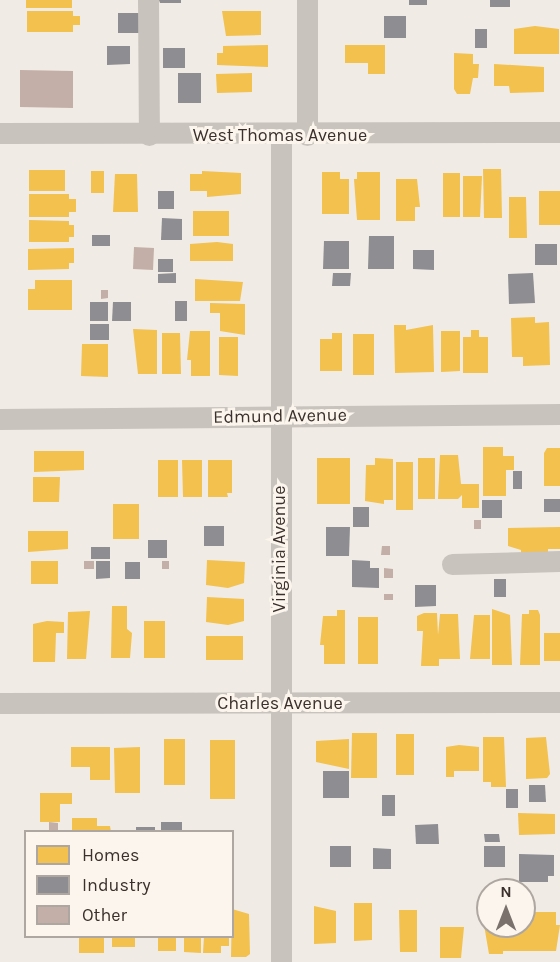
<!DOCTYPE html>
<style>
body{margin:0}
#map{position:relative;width:560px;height:962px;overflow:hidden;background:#f0ebe5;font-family:Karla,sans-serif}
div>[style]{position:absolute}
.homes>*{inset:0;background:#f2c14e}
.industry>*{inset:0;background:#8d8d92}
.building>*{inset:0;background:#c3afa7}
.minor>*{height:21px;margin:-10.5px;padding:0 10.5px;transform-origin:10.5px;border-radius:10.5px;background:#c9c3be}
span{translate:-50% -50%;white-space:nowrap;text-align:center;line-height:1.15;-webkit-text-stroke:6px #fbf5ee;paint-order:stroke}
.street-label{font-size:18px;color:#3b302b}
.legend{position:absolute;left:24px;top:830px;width:210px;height:108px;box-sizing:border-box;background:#fbf5ee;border:2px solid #aea6a0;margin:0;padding:8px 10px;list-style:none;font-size:18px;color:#3b302b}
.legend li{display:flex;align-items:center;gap:12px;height:30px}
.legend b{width:30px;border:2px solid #aea6a0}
.north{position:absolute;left:476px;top:878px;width:60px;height:60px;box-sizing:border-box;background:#fbf5ee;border:2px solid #aea6a0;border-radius:50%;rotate:0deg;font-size:16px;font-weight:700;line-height:24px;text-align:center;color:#3b302b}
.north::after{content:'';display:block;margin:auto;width:21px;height:27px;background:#7a716c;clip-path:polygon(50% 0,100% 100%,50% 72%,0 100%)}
</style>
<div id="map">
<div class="homes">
<div style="clip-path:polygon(26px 0,72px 0,72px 8px,26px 8px)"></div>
<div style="clip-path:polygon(27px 11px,73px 11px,73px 16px,80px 16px,80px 25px,73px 25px,73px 32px,27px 32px)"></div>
<div style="clip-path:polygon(222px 11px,261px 11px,261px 35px,226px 36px)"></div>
<div style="clip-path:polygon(535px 26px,559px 29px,559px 54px,514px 54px,514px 29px)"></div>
<div style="clip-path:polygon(268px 45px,268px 67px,217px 65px,217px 53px,223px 53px,223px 46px)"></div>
<div style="clip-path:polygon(345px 45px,385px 45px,385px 74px,368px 74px,368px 63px,345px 63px)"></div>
<div style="clip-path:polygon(454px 53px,473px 54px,473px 64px,479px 64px,478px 78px,473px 78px,470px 94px,457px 94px,454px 89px)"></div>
<div style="clip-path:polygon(494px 64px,544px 67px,544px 92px,510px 93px,509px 86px,494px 86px)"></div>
<div style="clip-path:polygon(252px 73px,252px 92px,217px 93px,216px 74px)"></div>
<div style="clip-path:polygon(483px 169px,501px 169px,502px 218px,484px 218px)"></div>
<div style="clip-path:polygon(29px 170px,65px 170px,65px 191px,29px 191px)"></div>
<div style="clip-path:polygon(91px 171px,104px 171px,104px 193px,91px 193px)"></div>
<div style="clip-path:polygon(202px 171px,241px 173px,241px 194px,207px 197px,207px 191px,190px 191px,190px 174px,202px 174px)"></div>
<div style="clip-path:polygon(322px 172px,340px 172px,340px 179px,349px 179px,349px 214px,322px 214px)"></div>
<div style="clip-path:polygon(357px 172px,380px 172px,380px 220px,357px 220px,354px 179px,357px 179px)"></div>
<div style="clip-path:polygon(443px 173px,460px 173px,460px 217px,443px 217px)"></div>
<div style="clip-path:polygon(115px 174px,137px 174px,138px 212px,113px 212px)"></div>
<div style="clip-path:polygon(463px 176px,482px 176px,480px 217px,463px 217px)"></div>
<div style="clip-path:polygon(396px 179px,417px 179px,420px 207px,415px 207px,415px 221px,396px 221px)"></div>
<div style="clip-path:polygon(539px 191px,560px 191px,560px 225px,539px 225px)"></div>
<div style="clip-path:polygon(29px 194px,69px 194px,69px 199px,76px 199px,76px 212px,69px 212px,69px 217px,29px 217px)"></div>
<div style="clip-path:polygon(509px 197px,526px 197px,527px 238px,509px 238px)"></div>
<div style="clip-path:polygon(193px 211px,229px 211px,229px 236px,193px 236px)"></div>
<div style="clip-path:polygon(29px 220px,69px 221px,69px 225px,74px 225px,74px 237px,69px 237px,69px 242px,29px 242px)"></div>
<div style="clip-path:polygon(217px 242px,233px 244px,233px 261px,190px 261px,190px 244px)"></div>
<div style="clip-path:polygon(74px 248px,74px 263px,69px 263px,69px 269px,28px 270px,28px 249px)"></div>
<div style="clip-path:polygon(195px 279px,243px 282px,240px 301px,195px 301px)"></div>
<div style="clip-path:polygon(35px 280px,72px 280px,72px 310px,28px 310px,28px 289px,35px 289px)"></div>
<div style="clip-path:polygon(210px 303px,245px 304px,245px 335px,220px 331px,220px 313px,210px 313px)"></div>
<div style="clip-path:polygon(535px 317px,535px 323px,549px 322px,550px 365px,523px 366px,523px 357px,512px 357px,511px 318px)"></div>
<div style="clip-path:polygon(394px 325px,406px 325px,406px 330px,433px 325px,434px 372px,395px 373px)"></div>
<div style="clip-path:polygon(133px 329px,157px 330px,157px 374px,138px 374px)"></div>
<div style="clip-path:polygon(471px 330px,479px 330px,479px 337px,488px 337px,488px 373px,463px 373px,463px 337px,471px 337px)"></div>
<div style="clip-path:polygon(190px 331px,210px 331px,210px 376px,191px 376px,191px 360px,187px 360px)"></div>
<div style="clip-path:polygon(441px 331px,460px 331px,460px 371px,441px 372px)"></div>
<div style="clip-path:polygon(162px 333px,180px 333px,181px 374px,162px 374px)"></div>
<div style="clip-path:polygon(332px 333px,342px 333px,342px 371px,320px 371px,320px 339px,332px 339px)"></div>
<div style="clip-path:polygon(353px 334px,374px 334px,374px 375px,353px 375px)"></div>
<div style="clip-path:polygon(219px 337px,238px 337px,238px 376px,219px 375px)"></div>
<div style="clip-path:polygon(82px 344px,108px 344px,108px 377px,81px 376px)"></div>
<div style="clip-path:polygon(483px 447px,503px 447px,503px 456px,514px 456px,514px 470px,506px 470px,506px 496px,483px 496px)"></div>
<div style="clip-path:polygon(547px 448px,560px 448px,560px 486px,544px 486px,544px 453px)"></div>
<div style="clip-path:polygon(34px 451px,84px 451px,84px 470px,34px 472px)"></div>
<div style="clip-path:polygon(440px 455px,458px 455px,461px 484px,479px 484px,479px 508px,462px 508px,462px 495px,458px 499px,438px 499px)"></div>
<div style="clip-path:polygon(317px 458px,350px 458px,350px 504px,317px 504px)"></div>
<div style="clip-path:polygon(375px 458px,393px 459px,393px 500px,384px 500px,384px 504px,365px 501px,366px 465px,375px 465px)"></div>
<div style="clip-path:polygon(418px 458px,435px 458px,435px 499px,418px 499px)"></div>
<div style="clip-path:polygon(158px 460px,178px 460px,178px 497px,158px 497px)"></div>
<div style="clip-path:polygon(182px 460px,202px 460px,202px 497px,183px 497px)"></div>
<div style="clip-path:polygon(208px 460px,232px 460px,232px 493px,227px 493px,228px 497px,208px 497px)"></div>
<div style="clip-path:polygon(396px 462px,413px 462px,413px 510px,396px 510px)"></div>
<div style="clip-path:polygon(33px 477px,60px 477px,59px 502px,33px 502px)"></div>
<div style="clip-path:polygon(113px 504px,139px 504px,139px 539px,113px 539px)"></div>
<div style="clip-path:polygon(560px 527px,560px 549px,548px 549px,548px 554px,521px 554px,521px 550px,508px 546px,508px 528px)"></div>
<div style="clip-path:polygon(28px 531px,68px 531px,68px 549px,28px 552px)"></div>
<div style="clip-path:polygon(207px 560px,245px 562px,244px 583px,228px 588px,206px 585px)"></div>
<div style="clip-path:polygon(31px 561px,58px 561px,58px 584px,31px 584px)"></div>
<div style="clip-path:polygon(207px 597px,244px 599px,244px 621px,228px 625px,206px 622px)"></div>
<div style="clip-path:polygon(112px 606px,127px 606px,127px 629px,132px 633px,130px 658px,111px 658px)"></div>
<div style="clip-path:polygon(492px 609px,510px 615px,512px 665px,492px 665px)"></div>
<div style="clip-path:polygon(337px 610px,345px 610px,345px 664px,324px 664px,324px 645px,320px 645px,323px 616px,337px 616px)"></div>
<div style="clip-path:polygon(529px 610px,538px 610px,540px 615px,540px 665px,520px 665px,522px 614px,529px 614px)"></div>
<div style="clip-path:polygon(90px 611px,86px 659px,67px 659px,68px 612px)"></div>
<div style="clip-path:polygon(424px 613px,437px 613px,438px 635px,440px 614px,458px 614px,460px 659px,439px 659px,439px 666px,421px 666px,423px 631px,417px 631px,417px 616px)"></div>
<div style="clip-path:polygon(474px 615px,490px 615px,490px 659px,470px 659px)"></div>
<div style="clip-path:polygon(358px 617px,378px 617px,378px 664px,358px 664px)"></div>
<div style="clip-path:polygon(47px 621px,64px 622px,64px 633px,56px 633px,55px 662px,33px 662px,33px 624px)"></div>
<div style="clip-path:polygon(144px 621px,165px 621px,165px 658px,144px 658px)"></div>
<div style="clip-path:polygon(544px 633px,560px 633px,560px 661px,544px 661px)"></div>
<div style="clip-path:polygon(206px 636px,243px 636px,243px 660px,206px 660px)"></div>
<div style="clip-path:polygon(352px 733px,377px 733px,377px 778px,351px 778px)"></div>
<div style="clip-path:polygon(396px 734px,414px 734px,414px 775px,396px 775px)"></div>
<div style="clip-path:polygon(483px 737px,504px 737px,506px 787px,491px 787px,491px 782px,483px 782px)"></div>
<div style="clip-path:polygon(546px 737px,550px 774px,547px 778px,526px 779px,526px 738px)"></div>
<div style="clip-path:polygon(164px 739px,185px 739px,185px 785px,164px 785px)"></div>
<div style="clip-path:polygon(349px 739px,349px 769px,316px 762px,316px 741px)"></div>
<div style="clip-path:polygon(210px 740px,235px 740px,235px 799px,210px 799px)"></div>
<div style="clip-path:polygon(459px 745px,479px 747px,479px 771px,454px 771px,454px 777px,446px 777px,446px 747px)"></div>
<div style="clip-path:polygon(71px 747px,110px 747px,110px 780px,90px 780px,90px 767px,71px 767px)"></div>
<div style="clip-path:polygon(140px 747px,140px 793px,115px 793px,114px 748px)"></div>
<div style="clip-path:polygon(40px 793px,72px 793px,72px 804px,60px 804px,60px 822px,40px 822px)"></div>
<div style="clip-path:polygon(518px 813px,555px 814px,555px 834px,519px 835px)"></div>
<div style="clip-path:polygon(72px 818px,97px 818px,97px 826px,110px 826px,111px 832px,72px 832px)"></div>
<div style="clip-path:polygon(354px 903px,372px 903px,372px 940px,354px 941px)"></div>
<div style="clip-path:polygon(314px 906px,336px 911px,336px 943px,314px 944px)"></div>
<div style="clip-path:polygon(232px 909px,249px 914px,250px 954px,246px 957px,231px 957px)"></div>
<div style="clip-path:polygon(399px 910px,417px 910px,417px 952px,400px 952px)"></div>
<div style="clip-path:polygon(524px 912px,556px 912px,556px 925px,560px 925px,556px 951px,503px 951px,503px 954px,489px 954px,484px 925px,488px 922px,488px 926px,524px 926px)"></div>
<div style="clip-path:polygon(440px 927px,464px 927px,461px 958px,440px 958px)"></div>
<div style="clip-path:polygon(79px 936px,104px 936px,104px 953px,79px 953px)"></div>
<div style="clip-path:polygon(112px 936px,135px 936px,135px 947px,112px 947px)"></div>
<div style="clip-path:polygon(158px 936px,176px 936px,176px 951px,158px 951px)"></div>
<div style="clip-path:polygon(184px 936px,201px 936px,201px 953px,184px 952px)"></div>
<div style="clip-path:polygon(204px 936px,229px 936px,229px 946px,221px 946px,221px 953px,203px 953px)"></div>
</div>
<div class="industry">
<div style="clip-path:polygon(159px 0,181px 0,181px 3px,160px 3px)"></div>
<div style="clip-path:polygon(409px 0,427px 0,427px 5px,409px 5px)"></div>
<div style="clip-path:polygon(490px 0,510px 0,510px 7px,490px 7px)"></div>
<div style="clip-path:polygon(118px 13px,139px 13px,139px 33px,118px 33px)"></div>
<div style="clip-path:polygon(384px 16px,406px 16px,406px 38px,384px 38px)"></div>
<div style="clip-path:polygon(475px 29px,487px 29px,487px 48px,475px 48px)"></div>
<div style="clip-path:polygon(107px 46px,130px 46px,130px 64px,107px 65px)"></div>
<div style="clip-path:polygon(163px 48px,185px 48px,185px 68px,163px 68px)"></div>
<div style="clip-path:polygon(178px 73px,201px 73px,201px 103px,178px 103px)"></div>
<div style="clip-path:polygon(158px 191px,174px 191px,174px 209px,158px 209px)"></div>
<div style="clip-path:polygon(162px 218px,182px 219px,182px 240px,161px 240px)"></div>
<div style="clip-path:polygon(92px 235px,110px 235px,110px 246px,92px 246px)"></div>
<div style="clip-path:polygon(369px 236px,394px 236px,394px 269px,368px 269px)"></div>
<div style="clip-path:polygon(324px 241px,349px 241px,349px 269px,323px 269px)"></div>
<div style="clip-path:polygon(535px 244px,557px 244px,557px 265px,535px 265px)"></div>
<div style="clip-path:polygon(413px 250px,434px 250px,434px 270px,413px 269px)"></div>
<div style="clip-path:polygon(158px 259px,173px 259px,173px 272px,158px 272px)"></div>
<div style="clip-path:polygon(176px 273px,176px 283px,158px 283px,158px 274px)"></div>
<div style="clip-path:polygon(333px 273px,351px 273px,350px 286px,332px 286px)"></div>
<div style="clip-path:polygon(533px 273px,535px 303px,509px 304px,508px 274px)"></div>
<div style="clip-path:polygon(175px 301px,187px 301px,187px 321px,175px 321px)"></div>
<div style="clip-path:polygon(90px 302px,108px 302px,108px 321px,90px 321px)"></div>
<div style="clip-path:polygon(113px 302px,131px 302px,131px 321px,112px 321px)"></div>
<div style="clip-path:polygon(90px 324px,109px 324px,109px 340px,90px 340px)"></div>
<div style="clip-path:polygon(513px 471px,522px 471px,522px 489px,513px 489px)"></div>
<div style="clip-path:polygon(544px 499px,560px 499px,560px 512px,544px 512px)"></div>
<div style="clip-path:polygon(482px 500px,502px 500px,502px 518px,482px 518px)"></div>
<div style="clip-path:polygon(353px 507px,369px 507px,369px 527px,353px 527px)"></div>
<div style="clip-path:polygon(204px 526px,224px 526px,224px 546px,204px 546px)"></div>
<div style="clip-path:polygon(326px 527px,350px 527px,349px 556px,326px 556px)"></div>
<div style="clip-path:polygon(148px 540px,167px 540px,167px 558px,148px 558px)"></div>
<div style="clip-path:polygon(91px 547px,110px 547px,110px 559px,91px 559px)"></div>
<div style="clip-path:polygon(352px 560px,370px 561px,370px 568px,379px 568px,379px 588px,352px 587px)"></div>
<div style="clip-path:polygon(96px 561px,110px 561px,110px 578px,96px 579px)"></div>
<div style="clip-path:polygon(125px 562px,140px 562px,140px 579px,125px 579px)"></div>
<div style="clip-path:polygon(494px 579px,506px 579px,506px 597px,494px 597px)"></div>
<div style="clip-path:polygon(415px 585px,436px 585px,436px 606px,415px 607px)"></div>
<div style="clip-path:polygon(323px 771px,349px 771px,349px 798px,323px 798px)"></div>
<div style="clip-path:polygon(529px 785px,545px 785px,546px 802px,529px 802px)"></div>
<div style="clip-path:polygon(506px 789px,518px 789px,518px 808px,506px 808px)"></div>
<div style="clip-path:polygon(382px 795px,395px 795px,395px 816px,382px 816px)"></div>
<div style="clip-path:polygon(161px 822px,182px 822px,182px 832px,161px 832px)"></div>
<div style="clip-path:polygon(438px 824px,439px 844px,416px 844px,415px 825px)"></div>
<div style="clip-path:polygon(136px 827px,155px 827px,155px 832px,136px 832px)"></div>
<div style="clip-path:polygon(484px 834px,499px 834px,500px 842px,485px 842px)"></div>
<div style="clip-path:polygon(330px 846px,351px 846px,351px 867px,330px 867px)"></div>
<div style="clip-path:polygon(484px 846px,505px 846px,505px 867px,484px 867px)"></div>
<div style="clip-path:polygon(373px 848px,391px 849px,391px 869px,373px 869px)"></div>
<div style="clip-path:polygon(519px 854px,554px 855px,554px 876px,548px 876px,548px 882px,519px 882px)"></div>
</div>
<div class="building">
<div style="clip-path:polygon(20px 70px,73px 71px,73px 108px,20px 107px)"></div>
<div style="clip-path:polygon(134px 247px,154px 248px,153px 270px,133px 269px)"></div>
<div style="clip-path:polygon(101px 290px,108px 290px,108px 298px,101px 299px)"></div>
<div style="clip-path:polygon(474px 520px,481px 520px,481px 529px,474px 529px)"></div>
<div style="clip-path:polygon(382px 546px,390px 546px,390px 555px,381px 555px)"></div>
<div style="clip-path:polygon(84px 561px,94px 561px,94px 569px,84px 569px)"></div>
<div style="clip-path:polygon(162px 561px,169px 561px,169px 569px,162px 569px)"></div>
<div style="clip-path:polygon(384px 568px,393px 569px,393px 578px,384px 578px)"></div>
<div style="clip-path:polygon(384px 594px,393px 594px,393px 600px,384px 600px)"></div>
<div style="clip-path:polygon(49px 822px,58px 823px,58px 831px,49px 831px)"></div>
</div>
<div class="minor">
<div style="left:148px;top:0;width:135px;rotate:89.6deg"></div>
<div style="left:307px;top:0;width:135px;rotate:90deg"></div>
<div style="left:0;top:133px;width:560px;rotate:-0.1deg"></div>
<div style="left:281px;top:135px;width:827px;rotate:90deg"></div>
<div style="left:0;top:419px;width:560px;rotate:-0.51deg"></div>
<div style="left:452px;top:564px;width:108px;rotate:-1.6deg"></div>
<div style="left:0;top:703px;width:560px;rotate:-0.1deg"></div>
</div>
<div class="street-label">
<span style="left:280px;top:135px">West Thomas Avenue</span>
<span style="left:280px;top:416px;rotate:-1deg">Edmund Avenue</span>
<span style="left:279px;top:549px;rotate:-90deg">Virginia Avenue</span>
<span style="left:280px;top:703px">Charles Avenue</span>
</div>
<ul class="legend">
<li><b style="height:16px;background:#f2c14e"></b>Homes</li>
<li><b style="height:16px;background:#8d8d92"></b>Industry</li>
<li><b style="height:16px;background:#c3afa7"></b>Other</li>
</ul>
<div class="north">N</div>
</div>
